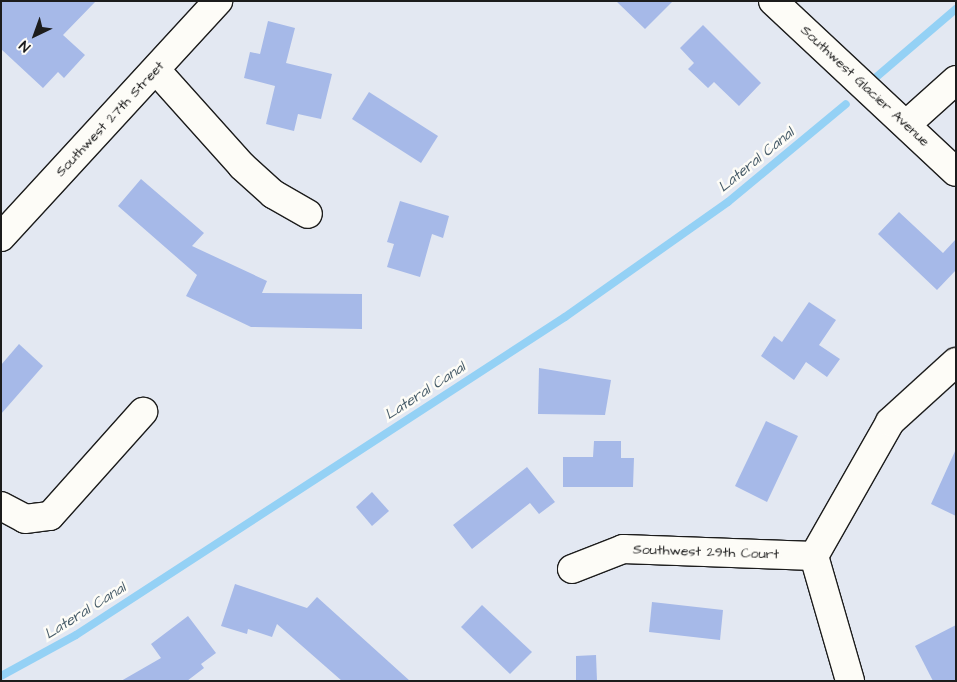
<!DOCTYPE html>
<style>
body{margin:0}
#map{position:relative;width:957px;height:682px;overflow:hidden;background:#e3e8f2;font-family:"Architects Daughter",sans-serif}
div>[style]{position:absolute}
.stream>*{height:8px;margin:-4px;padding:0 4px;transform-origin:4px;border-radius:4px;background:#94d1f5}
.building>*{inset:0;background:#a6b9e8}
.roads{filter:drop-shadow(1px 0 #1c1c1c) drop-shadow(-1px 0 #1c1c1c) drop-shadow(0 1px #1c1c1c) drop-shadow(0 -1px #1c1c1c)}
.minor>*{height:28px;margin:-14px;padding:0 14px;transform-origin:14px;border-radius:14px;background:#fdfcf7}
.tertiary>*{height:28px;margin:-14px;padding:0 14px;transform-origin:14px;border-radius:14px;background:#fdfcf7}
span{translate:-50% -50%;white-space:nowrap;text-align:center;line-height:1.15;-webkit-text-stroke:5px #fdfcf7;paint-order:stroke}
.street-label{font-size:14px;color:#1c1c1c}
.water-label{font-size:15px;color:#465b68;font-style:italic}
.frame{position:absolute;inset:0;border:2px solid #1c1c1c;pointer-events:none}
.north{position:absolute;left:10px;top:10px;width:50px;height:50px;-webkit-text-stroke:4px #fdfcf7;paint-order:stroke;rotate:222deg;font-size:14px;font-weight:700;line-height:20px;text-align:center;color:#1c1c1c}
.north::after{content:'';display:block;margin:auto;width:18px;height:22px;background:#1c1c1c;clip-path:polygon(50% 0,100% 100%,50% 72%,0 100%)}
</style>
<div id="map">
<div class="stream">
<div style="left:874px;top:79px;width:108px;rotate:-40.5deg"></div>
<div style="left:1px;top:676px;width:85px;rotate:-28.7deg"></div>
<div style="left:76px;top:635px;width:583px;rotate:-33.04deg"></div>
<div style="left:565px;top:317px;width:199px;rotate:-35.2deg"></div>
<div style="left:728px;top:202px;width:153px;rotate:-39.7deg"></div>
</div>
<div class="building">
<div style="clip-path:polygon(1px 1px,96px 1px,63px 35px,85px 55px,64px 78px,58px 72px,43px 88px,1px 49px)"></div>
<div style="clip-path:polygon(616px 1px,673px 1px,645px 29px)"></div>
<div style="clip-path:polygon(268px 21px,295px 28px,286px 63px,332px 74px,321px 119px,298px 114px,294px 131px,266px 124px,275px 86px,244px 78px,250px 52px,260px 54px)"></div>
<div style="clip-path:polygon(703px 25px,761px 83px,739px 106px,714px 82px,708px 88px,688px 69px,694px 63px,680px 48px)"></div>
<div style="clip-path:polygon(369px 92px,438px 136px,421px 163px,352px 119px)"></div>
<div style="clip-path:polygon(141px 179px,204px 233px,192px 246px,267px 281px,262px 293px,362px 294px,362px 329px,251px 327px,186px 296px,197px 275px,118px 206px)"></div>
<div style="clip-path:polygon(400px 201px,449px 216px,443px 238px,432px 234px,420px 277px,387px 267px,394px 244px,387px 242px)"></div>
<div style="clip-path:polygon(899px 212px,943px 253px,956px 239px,956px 270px,937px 290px,878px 234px)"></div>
<div style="clip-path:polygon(809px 302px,836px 320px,819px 345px,840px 359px,827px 377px,806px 362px,794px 380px,761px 356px,774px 336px,782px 342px)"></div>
<div style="clip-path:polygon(19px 344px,43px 366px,1px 414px,1px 365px)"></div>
<div style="clip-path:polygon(539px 368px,611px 380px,605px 415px,538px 414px)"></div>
<div style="clip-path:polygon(766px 421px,798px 436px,767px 502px,735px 486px)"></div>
<div style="clip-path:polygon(594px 441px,621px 441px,621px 458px,634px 458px,633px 487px,563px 487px,563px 457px,593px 457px)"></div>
<div style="clip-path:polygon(956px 449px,956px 516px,931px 504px)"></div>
<div style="clip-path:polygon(527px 467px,555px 502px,539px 514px,530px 503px,472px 549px,453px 525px)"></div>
<div style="clip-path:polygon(372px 492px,389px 511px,372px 526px,356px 507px)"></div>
<div style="clip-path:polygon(235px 584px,307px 608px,317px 597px,410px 681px,342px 681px,277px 624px,272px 637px,248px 629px,247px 634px,221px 626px)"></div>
<div style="clip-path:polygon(652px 602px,723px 610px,720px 640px,649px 632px)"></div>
<div style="clip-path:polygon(482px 605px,532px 652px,510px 674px,461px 627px)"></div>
<div style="clip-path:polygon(188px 616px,216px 653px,201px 664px,204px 668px,187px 681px,121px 681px,161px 658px,151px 644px)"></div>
<div style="clip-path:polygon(956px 625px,956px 681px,933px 681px,915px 646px)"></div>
<div style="clip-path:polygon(596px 655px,597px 681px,576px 681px,576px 656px)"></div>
</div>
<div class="roads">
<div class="minor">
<div style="left:773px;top:1px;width:250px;rotate:43.1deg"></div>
<div style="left:156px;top:70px;width:129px;rotate:48.1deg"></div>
<div style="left:242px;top:166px;width:42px;rotate:42.1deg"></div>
<div style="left:273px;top:194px;width:40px;rotate:29.7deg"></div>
<div style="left:907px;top:124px;width:66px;rotate:-41.9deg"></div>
<div style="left:1px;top:506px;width:27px;rotate:28deg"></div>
<div style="left:25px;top:519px;width:25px;rotate:-7deg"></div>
<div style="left:50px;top:516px;width:140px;rotate:-48.2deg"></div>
<div style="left:814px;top:556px;width:154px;rotate:-60.4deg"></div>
<div style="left:890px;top:422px;width:89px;rotate:-42.3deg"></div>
<div style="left:814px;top:556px;width:130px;rotate:73.9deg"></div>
<div style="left:572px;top:569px;width:55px;rotate:-21.4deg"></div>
<div style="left:623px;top:549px;width:191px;rotate:2.1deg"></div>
</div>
<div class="tertiary">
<div style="left:1px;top:237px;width:321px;rotate:-47.4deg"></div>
</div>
</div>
<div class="street-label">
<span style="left:865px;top:86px;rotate:43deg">Southwest Glacier Avenue</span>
<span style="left:110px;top:119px;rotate:-47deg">Southwest 27th Street</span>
<span style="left:706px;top:552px;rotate:2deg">Southwest 29th Court</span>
</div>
<div class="water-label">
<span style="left:756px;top:160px;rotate:-39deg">Lateral Canal</span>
<span style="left:425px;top:391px;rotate:-33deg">Lateral Canal</span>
<span style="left:85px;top:611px;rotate:-32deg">Lateral Canal</span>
</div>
<div class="frame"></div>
<div class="north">N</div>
</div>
